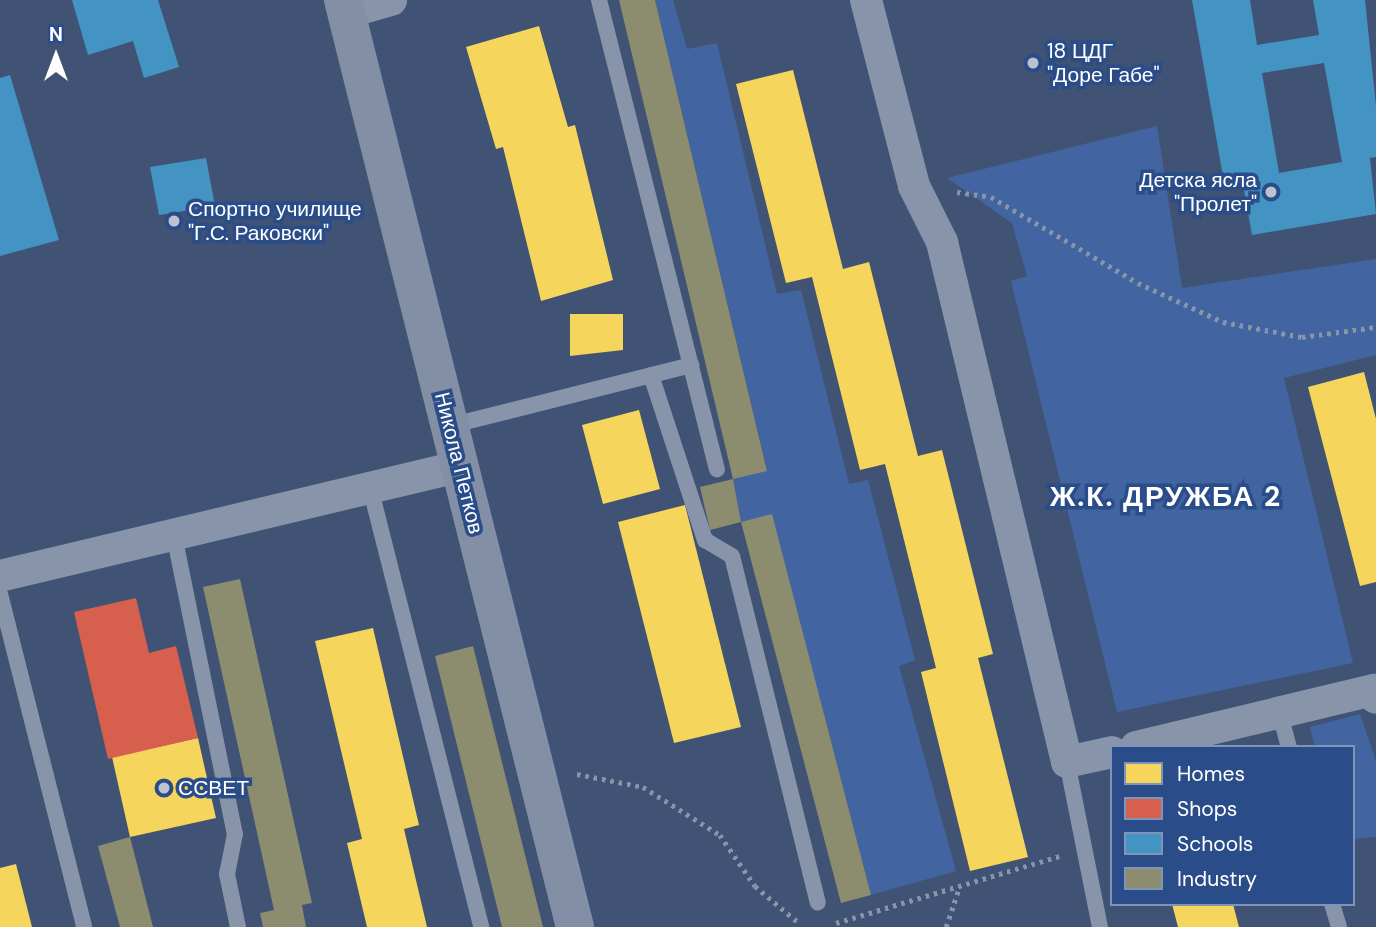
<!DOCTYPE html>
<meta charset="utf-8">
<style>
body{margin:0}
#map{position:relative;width:1376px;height:927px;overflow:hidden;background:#405374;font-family:"DM Sans",sans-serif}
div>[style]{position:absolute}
.green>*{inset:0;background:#4265a1}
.homes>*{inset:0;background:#f6d55c}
.shops>*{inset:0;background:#d6604d}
.schools>*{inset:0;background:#4393c3}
.industry>*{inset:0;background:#8c8c6e}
.path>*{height:4.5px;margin-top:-2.25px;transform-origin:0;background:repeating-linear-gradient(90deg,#8794a9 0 3.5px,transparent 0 8.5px)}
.lane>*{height:16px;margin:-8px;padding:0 8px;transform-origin:8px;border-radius:8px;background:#8794a9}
.street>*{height:32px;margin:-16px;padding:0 16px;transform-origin:16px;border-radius:16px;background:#8794a9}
.secondary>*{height:38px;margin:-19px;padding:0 19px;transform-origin:19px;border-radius:19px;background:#828fa5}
.dots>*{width:19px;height:19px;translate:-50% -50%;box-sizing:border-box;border:4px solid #2a4d8a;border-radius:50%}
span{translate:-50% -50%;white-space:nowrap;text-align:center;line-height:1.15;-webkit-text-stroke:7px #2a4d8a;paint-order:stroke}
.poi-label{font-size:21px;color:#fff}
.left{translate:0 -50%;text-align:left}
.right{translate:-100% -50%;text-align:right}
.street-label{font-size:21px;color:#fff}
.district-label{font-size:28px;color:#fff;font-weight:700;letter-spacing:2px}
.legend{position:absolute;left:1110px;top:745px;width:245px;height:161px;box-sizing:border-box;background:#2a4d8a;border:2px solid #7f94b9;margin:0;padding:9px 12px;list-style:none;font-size:21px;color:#fff}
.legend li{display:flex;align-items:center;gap:14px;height:35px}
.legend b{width:35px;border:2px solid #7f94b9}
.north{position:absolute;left:21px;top:21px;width:70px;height:70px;-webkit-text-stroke:5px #2a4d8a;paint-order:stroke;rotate:0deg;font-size:19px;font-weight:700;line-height:28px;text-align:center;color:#fff}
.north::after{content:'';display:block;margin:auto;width:24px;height:32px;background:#fff;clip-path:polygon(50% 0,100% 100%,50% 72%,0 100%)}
</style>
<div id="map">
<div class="green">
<div style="clip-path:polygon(655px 0,673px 0,687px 49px,717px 43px,777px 294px,801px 290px,849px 484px,868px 480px,915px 660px,899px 666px,956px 871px,871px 895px,772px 515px,741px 522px,733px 479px,767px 470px)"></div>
<div style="clip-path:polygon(1157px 126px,1182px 288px,1376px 259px,1376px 355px,1284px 378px,1353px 663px,1117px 712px,1011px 281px,1027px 276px,1012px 223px,947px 178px)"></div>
<div style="clip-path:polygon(1360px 714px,1376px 761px,1376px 837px,1353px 839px,1353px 747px,1315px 747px,1310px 727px)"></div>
</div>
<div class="homes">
<div style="clip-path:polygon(539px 26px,568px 127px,575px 125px,613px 280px,541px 301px,503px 147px,496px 149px,466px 47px)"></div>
<div style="clip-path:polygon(793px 70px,843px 269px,869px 262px,918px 456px,942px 450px,993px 654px,978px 658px,1028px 857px,970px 871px,921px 672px,936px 668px,885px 464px,860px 470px,812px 277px,786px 283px,736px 84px)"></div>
<div style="clip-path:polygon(570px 314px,623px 314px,623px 350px,570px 356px)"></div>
<div style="clip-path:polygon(1364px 372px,1376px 419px,1376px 582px,1360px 586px,1308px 387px)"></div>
<div style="clip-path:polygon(639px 410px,660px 489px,603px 504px,582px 425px)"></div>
<div style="clip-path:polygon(685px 505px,741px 727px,674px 743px,618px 522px)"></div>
<div style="clip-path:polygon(373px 628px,419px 825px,404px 829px,427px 927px,367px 927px,347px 843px,362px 839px,315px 641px)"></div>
<div style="clip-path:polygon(198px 738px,216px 818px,130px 837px,112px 757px)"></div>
<div style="clip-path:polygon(16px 864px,32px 927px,0 927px,0 868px)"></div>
<div style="clip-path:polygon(1172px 904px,1233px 904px,1239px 927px,1178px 927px)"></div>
</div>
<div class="shops">
<div style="clip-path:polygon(136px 598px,149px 653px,176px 646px,198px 738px,108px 759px,74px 612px)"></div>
</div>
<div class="schools">
<div style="clip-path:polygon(72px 0,158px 0,179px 67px,144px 78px,133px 41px,88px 55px)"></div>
<div style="clip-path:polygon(evenodd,1192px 0,1250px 0,1257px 45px,1319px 35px,1313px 0,1365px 0,1376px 106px,1376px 157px,1370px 158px,1376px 214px,1252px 235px,1242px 179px,1224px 182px,1192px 0,1324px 63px,1342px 162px,1279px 173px,1262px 73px,1324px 63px)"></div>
<div style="clip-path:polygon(10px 75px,59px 240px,0 256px,0 78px)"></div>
<div style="clip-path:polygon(206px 158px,215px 206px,159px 215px,150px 167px)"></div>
</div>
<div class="industry">
<div style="clip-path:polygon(619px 0,655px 0,767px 471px,733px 479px)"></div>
<div style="clip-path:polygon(733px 479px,741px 522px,710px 530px,700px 487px)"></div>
<div style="clip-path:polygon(772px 514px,871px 895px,841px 903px,741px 522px)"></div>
<div style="clip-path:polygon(240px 579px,312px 903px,302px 905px,306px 927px,263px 927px,260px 913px,274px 910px,203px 587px)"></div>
<div style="clip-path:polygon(473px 646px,543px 927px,502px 927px,435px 656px)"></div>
<div style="clip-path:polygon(130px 837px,153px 927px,120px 927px,98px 846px)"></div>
</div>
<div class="path">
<div style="left:957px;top:192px;width:34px;rotate:8deg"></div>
<div style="left:991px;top:197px;width:170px;rotate:30.3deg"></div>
<div style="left:1138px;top:283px;width:94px;rotate:24.6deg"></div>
<div style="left:1223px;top:322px;width:80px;rotate:10.8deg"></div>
<div style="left:1302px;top:337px;width:75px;rotate:-7.7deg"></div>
<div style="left:577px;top:774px;width:67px;rotate:11.1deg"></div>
<div style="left:643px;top:787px;width:91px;rotate:31.9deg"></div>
<div style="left:720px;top:835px;width:62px;rotate:55.5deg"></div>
<div style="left:755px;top:886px;width:57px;rotate:40.1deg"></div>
<div style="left:836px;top:923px;width:233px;rotate:-16.7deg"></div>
<div style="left:946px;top:927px;width:41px;rotate:-71.6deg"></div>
</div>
<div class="lane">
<div style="left:599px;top:0;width:484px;rotate:75.9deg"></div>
<div style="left:651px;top:375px;width:174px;rotate:71.9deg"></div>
<div style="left:705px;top:540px;width:31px;rotate:31deg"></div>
<div style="left:732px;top:556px;width:357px;rotate:76.1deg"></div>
<div style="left:449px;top:426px;width:250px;rotate:-14.1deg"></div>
<div style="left:370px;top:487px;width:454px;rotate:75.8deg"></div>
<div style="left:174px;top:535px;width:305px;rotate:78.5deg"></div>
<div style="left:235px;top:834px;width:41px;rotate:101.3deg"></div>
<div style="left:227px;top:874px;width:54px;rotate:78.3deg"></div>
<div style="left:0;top:594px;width:343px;rotate:75.8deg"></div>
<div style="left:1280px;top:714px;width:34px;rotate:75deg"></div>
<div style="left:1067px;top:762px;width:168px;rotate:78.7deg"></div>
<div style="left:1332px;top:904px;width:24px;rotate:73deg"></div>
</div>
<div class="street">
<div style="left:866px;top:0;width:192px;rotate:75.5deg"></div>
<div style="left:914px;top:186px;width:63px;rotate:63.4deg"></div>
<div style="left:942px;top:242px;width:535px;rotate:76.48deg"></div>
<div style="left:1067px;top:762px;width:46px;rotate:-12.5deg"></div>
<div style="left:346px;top:13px;width:47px;rotate:-16.1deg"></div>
<div style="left:0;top:576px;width:473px;rotate:-13.4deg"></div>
<div style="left:1136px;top:747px;width:245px;rotate:-13.5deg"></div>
<div style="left:1374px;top:690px;width:8px;rotate:76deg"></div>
</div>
<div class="secondary">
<div style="left:343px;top:0;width:956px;rotate:75.95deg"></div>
</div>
<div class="dots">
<div style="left:1033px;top:63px;background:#bcc3ce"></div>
<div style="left:1271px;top:192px;background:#bcc3ce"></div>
<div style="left:174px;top:221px;background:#bcc3ce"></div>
<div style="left:164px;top:788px;background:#bcc3ce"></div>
</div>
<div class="poi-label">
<span class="left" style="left:1047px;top:63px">18 ЦДГ<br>"Доре Габе"</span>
<span class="right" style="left:1257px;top:192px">Детска ясла<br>"Пролет"</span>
<span class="left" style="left:188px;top:221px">Спортно училище<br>"Г.С. Раковски"</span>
<span class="left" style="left:178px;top:788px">ССВЕТ</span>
</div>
<div class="street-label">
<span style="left:459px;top:463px;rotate:76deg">Никола Петков</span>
</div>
<div class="district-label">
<span style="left:1166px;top:497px">Ж.К. ДРУЖБА 2</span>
</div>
<ul class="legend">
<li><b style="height:19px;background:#f6d55c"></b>Homes</li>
<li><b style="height:19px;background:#d6604d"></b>Shops</li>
<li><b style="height:19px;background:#4393c3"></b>Schools</li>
<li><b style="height:19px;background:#8c8c6e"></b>Industry</li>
</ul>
<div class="north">N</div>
</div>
